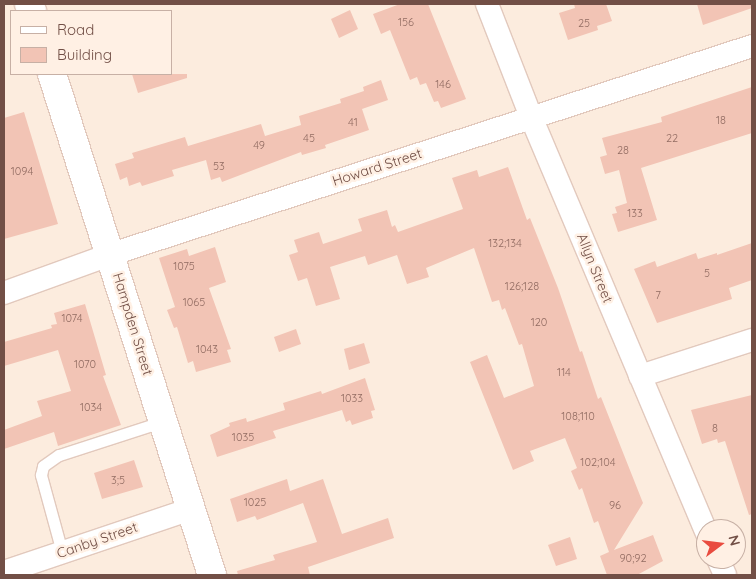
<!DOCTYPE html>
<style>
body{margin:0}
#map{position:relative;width:756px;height:579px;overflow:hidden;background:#fcecde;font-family:Quicksand,sans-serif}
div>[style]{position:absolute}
.building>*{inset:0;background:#f2c4b5}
.roads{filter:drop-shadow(1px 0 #e2c9bd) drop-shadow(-1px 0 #e2c9bd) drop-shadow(0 1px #e2c9bd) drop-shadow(0 -1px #e2c9bd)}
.service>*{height:11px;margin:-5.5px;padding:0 5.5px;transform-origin:5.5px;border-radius:5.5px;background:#fff}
.minor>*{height:22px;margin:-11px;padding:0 11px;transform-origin:11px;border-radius:11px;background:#fff}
.secondary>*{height:28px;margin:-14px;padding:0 14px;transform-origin:14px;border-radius:14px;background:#fff}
span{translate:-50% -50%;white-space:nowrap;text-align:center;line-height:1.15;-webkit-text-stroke:5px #fff0e4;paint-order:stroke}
.number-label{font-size:11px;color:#926c62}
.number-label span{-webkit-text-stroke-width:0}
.street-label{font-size:14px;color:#724f46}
.frame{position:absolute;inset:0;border:5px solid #724f46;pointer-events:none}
.legend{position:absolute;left:10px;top:10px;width:162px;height:65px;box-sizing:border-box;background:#fff0e4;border:1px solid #c7b0a5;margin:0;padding:6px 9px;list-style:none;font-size:15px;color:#724f46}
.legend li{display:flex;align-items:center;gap:10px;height:25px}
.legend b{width:25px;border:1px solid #c7b0a5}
.north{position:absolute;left:696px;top:519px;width:50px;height:50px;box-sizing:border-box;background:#fff0e4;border:1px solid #c7b0a5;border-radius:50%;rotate:75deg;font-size:14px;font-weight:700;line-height:20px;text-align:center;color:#724f46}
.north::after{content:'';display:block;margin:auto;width:18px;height:22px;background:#e94c40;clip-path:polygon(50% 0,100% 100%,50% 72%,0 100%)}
</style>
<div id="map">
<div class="building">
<div style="clip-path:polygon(400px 4px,428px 4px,466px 99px,441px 108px,438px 101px,434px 102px,426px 83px,420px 85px,417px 77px,410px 80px,390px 30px,381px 34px,373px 14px)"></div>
<div style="clip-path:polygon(574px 4px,606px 4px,612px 21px,597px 26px,598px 30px,568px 40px,559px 13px,575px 8px)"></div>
<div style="clip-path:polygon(697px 4px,752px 4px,752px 8px,703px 25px)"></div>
<div style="clip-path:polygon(350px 10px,358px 29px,339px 38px,331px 19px)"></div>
<div style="clip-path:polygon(132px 74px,187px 74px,187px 78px,138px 93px)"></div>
<div style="clip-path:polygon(381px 80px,388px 100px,362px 109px,369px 130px,325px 145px,326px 148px,302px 155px,301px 152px,222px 182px,220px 177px,211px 180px,206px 160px,172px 170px,174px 176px,142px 186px,140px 182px,129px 186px,127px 177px,120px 180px,115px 164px,134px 158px,132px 153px,185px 137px,188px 146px,261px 124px,265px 136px,301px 125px,299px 116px,341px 103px,340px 99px,364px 91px,363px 87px)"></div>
<div style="clip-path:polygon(752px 87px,752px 133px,641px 168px,657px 220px,618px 232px,612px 214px,617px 213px,615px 207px,627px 203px,619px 170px,605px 174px,600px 157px,607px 155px,602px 138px,662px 122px,661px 117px)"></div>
<div style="clip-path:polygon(24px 112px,58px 224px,4px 239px,4px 118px)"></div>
<div style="clip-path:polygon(508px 167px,527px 220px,530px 218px,558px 288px,580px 352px,582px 351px,598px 399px,601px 397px,643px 503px,614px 550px,653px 535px,663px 561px,637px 575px,607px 575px,600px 556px,609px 552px,598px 521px,594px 523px,582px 488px,579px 490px,571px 471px,577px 468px,565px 438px,530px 451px,534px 461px,513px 470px,470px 362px,487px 355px,504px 398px,534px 386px,522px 344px,519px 345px,505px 308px,502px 310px,499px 300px,492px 302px,474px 248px,426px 268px,429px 277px,407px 284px,397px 255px,368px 265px,365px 256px,330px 267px,340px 299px,316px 306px,307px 278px,298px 281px,289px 255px,298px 252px,294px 240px,319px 232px,323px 244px,362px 231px,358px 219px,387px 210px,392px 227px,395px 225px,398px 232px,463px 209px,452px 178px,477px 170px,479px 177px)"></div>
<div style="clip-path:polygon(752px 243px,752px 280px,729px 288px,732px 299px,657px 323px,634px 269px,655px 261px,657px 267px,696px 253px,698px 259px,717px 253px,717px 255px)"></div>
<div style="clip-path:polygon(215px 247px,226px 282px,209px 288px,231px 349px,227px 350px,231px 362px,196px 372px,193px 361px,188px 363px,177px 327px,174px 328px,167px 310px,175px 307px,159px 258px,187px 249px,189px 256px)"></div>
<div style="clip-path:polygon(85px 304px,106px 375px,103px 376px,121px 425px,58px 446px,54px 432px,4px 449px,4px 430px,42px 416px,37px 401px,71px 391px,58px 350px,4px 366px,4px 342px,52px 328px,51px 325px,57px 324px,54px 313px)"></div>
<div style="clip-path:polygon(296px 329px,301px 344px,279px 352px,274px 337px)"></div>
<div style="clip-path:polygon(364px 343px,370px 363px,349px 370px,344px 349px)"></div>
<div style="clip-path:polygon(365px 378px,375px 410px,371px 411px,373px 418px,352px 425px,350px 420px,346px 422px,342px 410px,273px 431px,276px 438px,217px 457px,210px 435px,230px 426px,229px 423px,246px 418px,247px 422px,285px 410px,283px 403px,321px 391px,322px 394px)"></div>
<div style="clip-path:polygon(752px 395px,752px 514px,749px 515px,725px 441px,718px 443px,717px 439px,702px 444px,691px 410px)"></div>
<div style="clip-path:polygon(134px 460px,143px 487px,102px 499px,94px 473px)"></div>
<div style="clip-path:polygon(287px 479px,290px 491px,323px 479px,342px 534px,388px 518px,394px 538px,308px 567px,310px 575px,238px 575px,237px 571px,275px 560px,273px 555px,317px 542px,303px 503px,257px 520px,255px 516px,237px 522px,230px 499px)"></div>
<div style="clip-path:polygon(570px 537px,577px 559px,556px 566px,548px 545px)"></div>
</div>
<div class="roads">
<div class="service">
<div style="left:62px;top:552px;width:80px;rotate:-105.3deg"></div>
<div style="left:41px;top:475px;width:9px;rotate:-77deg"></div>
<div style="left:43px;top:466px;width:19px;rotate:-35deg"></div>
<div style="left:59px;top:455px;width:110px;rotate:-17.9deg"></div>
</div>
<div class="minor">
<div style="left:487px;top:4px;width:121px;rotate:68.7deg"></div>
<div style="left:531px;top:117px;width:450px;rotate:67.1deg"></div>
<div style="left:4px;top:293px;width:115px;rotate:-19.9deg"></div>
<div style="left:112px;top:254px;width:673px;rotate:-18deg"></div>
<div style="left:640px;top:376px;width:118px;rotate:-17.8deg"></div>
<div style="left:718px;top:559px;width:17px;rotate:66deg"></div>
<div style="left:4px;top:572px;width:197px;rotate:-18.6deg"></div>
</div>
<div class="secondary">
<div style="left:29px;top:4px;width:8px;rotate:67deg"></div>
<div style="left:52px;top:74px;width:526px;rotate:72.29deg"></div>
</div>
</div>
<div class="number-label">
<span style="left:406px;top:22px">156</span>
<span style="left:584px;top:23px">25</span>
<span style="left:443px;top:84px">146</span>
<span style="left:721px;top:120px">18</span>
<span style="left:353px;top:122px">41</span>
<span style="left:309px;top:138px">45</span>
<span style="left:672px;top:138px">22</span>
<span style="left:259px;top:145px">49</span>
<span style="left:623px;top:150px">28</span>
<span style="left:219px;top:166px">53</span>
<span style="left:22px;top:171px">1094</span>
<span style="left:635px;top:213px">133</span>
<span style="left:505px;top:243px">132;134</span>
<span style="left:184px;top:266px">1075</span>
<span style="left:707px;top:273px">5</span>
<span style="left:522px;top:286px">126;128</span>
<span style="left:658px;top:295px">7</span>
<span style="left:194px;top:302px">1065</span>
<span style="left:72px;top:318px">1074</span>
<span style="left:539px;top:322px">120</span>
<span style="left:207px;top:349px">1043</span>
<span style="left:85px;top:364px">1070</span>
<span style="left:564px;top:372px">114</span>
<span style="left:352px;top:398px">1033</span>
<span style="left:91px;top:407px">1034</span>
<span style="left:578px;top:416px">108;110</span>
<span style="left:715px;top:428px">8</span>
<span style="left:243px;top:437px">1035</span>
<span style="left:598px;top:462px">102;104</span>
<span style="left:118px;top:480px">3;5</span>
<span style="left:255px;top:502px">1025</span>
<span style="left:615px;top:505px">96</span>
<span style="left:633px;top:558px">90;92</span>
</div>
<div class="street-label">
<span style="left:377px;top:167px;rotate:-18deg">Howard Street</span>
<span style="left:595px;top:268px;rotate:68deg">Allyn Street</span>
<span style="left:133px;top:324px;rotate:73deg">Hampden Street</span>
<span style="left:97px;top:540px;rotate:-19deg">Canby Street</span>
</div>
<div class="frame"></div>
<ul class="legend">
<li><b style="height:6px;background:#fff"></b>Road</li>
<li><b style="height:14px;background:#f2c4b5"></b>Building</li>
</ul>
<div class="north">N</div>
</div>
